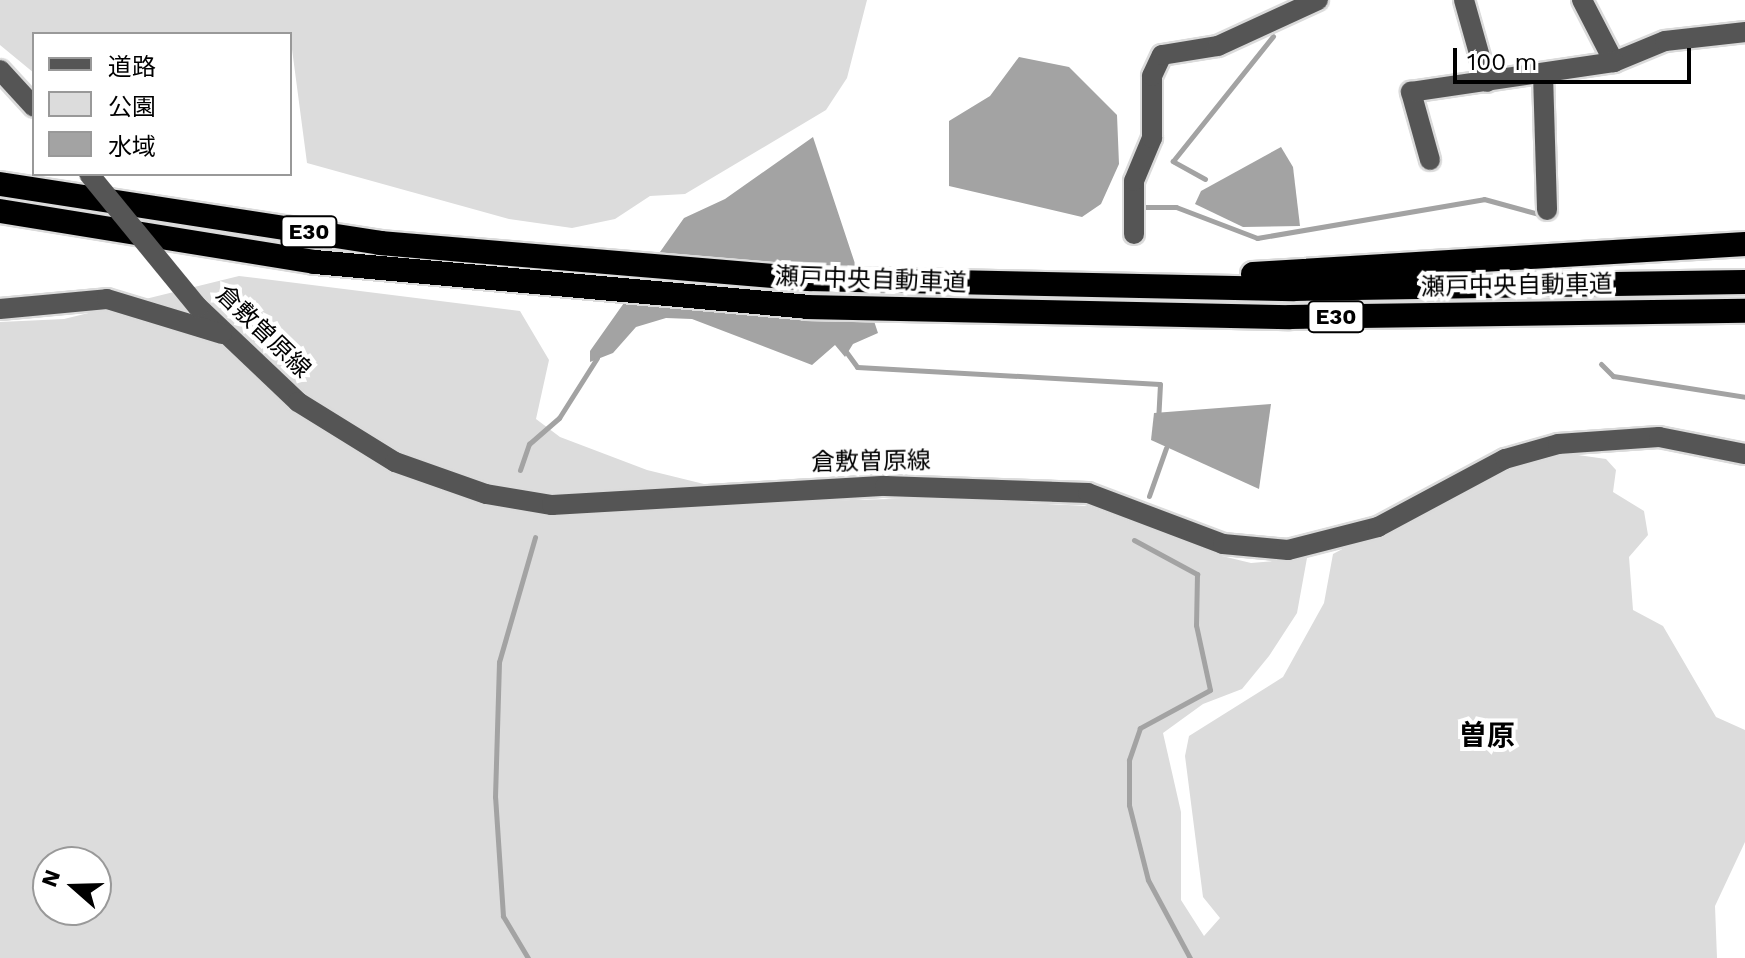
<!DOCTYPE html>
<meta charset="utf-8">
<style>
body{margin:0}
#map{position:relative;width:1745px;height:958px;overflow:hidden;background:#fff;font-family:"Work Sans","Noto Sans JP",sans-serif}
div>[style]{position:absolute}
.green>*{inset:0;background:#dcdcdc}
.water>*{inset:0;background:#a3a3a3}
.stream>*{height:5px;margin:-2.5px;padding:0 2.5px;transform-origin:2.5px;border-radius:2.5px;background:#a3a3a3}
.roads{filter:drop-shadow(2px 0 #dbdbdb) drop-shadow(-2px 0 #dbdbdb) drop-shadow(0 2px #dbdbdb) drop-shadow(0 -2px #dbdbdb)}
.minor>*{height:20px;margin:-10px;padding:0 10px;transform-origin:10px;border-radius:10px;background:#555}
.highway>*{height:24px;margin:-12px;padding:0 12px;transform-origin:12px;border-radius:12px;background:#000}
.minor-bridge>*{height:20px;margin:-10px;padding:0 10px;transform-origin:10px;border-radius:10px;background:#555}
span{translate:-50% -50%;white-space:nowrap;text-align:center;line-height:1.15;-webkit-text-stroke:8px #fff;paint-order:stroke}
.shield-label span{padding:2px 6px;background:#fff;border:2px solid;border-radius:6px;-webkit-text-stroke-width:0}
.shield-label{font-size:22px;color:#000;font-weight:700}
.street-label{font-size:24px;color:#000}
.quarter-label{font-size:28px;color:#000;font-weight:700}
.legend{position:absolute;left:32px;top:32px;width:260px;height:144px;box-sizing:border-box;background:#fff;border:2px solid #999;margin:0;padding:10px 14px;list-style:none;font-size:24px;color:#000}
.legend li{display:flex;align-items:center;gap:16px;height:40px}
.legend b{width:40px;border:2px solid #999}
.north{position:absolute;left:32px;top:846px;width:80px;height:80px;box-sizing:border-box;background:#fff;border:2px solid #999;border-radius:50%;rotate:290deg;font-size:22px;font-weight:700;line-height:32px;text-align:center;color:#000}
.north::after{content:'';display:block;margin:auto;width:28px;height:36px;background:#000;clip-path:polygon(50% 0,100% 100%,50% 72%,0 100%)}
.scale{position:absolute;left:1453px;top:48px;width:238px;height:36px;box-sizing:border-box;border:4px solid #000;border-top:0;padding-left:10px;font-size:24px;line-height:28px;white-space:nowrap;color:#000;-webkit-text-stroke:6px #fff;paint-order:stroke}
</style>
<div id="map">
<div class="green">
<div style="clip-path:polygon(0 0,867px 0,847px 78px,826px 110px,685px 194px,650px 196px,615px 219px,572px 228px,509px 219px,307px 163px,290px 34px,34px 34px,34px 73px,0 45px)"></div>
<div style="clip-path:polygon(evenodd,239px 276px,520px 311px,549px 360px,536px 419px,560px 437px,647px 470px,777px 502px,926px 498px,1088px 506px,1222px 556px,1251px 563px,1307px 558px,1297px 613px,1269px 656px,1242px 689px,1203px 704px,1163px 733px,1181px 812px,1181px 900px,1204px 936px,1220px 918px,1203px 897px,1185px 756px,1189px 736px,1283px 677px,1324px 603px,1333px 554px,1474px 479px,1564px 453px,1606px 459px,1616px 470px,1613px 492px,1644px 511px,1648px 535px,1629px 557px,1633px 610px,1663px 626px,1716px 717px,1745px 730px,1745px 842px,1715px 906px,1717px 958px,0 958px,0 322px,64px 319px,239px 276px,48px 862px,96px 862px,96px 910px,48px 910px,48px 862px)"></div>
</div>
<div class="water">
<div style="clip-path:polygon(1019px 57px,1069px 67px,1117px 115px,1119px 164px,1101px 204px,1082px 217px,949px 186px,949px 121px,990px 96px)"></div>
<div style="clip-path:polygon(813px 137px,878px 333px,853px 344px,845px 357px,835px 345px,812px 365px,692px 319px,666px 318px,636px 327px,613px 353px,590px 362px,590px 351px,684px 218px,725px 199px)"></div>
<div style="clip-path:polygon(1281px 147px,1293px 167px,1300px 226px,1243px 227px,1195px 204px,1201px 191px)"></div>
<div style="clip-path:polygon(1271px 404px,1259px 489px,1151px 440px,1154px 413px)"></div>
</div>
<div class="stream">
<div style="left:1205px;top:179px;width:37px;rotate:-151deg"></div>
<div style="left:1173px;top:161px;width:160px;rotate:-51.3deg"></div>
<div style="left:1146px;top:207px;width:30px"></div>
<div style="left:1176px;top:207px;width:87px;rotate:20.9deg"></div>
<div style="left:1257px;top:238px;width:230px;rotate:-9.7deg"></div>
<div style="left:1484px;top:199px;width:60px;rotate:15.4deg"></div>
<div style="left:847px;top:353px;width:17px;rotate:54deg"></div>
<div style="left:857px;top:367px;width:303px;rotate:3.2deg"></div>
<div style="left:1160px;top:384px;width:34px;rotate:93deg"></div>
<div style="left:1601px;top:364px;width:17px;rotate:45deg"></div>
<div style="left:1613px;top:376px;width:134px;rotate:9deg"></div>
<div style="left:520px;top:470px;width:28px;rotate:-71deg"></div>
<div style="left:529px;top:444px;width:40px;rotate:-41deg"></div>
<div style="left:559px;top:418px;width:71px;rotate:-57.7deg"></div>
<div style="left:1149px;top:496px;width:51px;rotate:-70.5deg"></div>
<div style="left:1134px;top:540px;width:72px;rotate:28.4deg"></div>
<div style="left:1197px;top:574px;width:51px;rotate:91.1deg"></div>
<div style="left:1196px;top:625px;width:66px;rotate:77.8deg"></div>
<div style="left:1210px;top:690px;width:80px;rotate:151.5deg"></div>
<div style="left:1140px;top:728px;width:34px;rotate:109deg"></div>
<div style="left:1129px;top:760px;width:45px;rotate:90deg"></div>
<div style="left:1129px;top:805px;width:77px;rotate:75.8deg"></div>
<div style="left:1148px;top:880px;width:89px;rotate:61.7deg"></div>
<div style="left:528px;top:958px;width:49px;rotate:-120.8deg"></div>
<div style="left:503px;top:916px;width:119px;rotate:-93.8deg"></div>
<div style="left:495px;top:797px;width:135px;rotate:-88.3deg"></div>
<div style="left:499px;top:662px;width:130px;rotate:-73.9deg"></div>
</div>
<div class="roads">
<div class="minor">
<div style="left:1464px;top:0;width:85px;rotate:74.3deg"></div>
<div style="left:1582px;top:0;width:70px;rotate:62.7deg"></div>
<div style="left:1614px;top:62px;width:55px;rotate:-22.4deg"></div>
<div style="left:1665px;top:41px;width:81px;rotate:-6.4deg"></div>
<div style="left:0;top:70px;width:50px;rotate:47.4deg"></div>
<div style="left:1543px;top:74px;width:136px;rotate:88.3deg"></div>
<div style="left:1430px;top:160px;width:71px;rotate:-105.6deg"></div>
<div style="left:1411px;top:92px;width:205px;rotate:-8.4deg"></div>
<div style="left:1134px;top:234px;width:53px;rotate:-90deg"></div>
<div style="left:1134px;top:181px;width:47px;rotate:-67.3deg"></div>
<div style="left:1152px;top:138px;width:62px;rotate:-90deg"></div>
<div style="left:1152px;top:76px;width:23px;rotate:-65deg"></div>
<div style="left:1162px;top:55px;width:57px;rotate:-9.1deg"></div>
<div style="left:1218px;top:46px;width:110px;rotate:-24.7deg"></div>
<div style="left:198px;top:307px;width:138px;rotate:43.5deg"></div>
<div style="left:298px;top:402px;width:114px;rotate:31.7deg"></div>
<div style="left:395px;top:462px;width:96px;rotate:19.4deg"></div>
<div style="left:486px;top:494px;width:67px;rotate:9.5deg"></div>
<div style="left:552px;top:505px;width:334px;rotate:-3.3deg"></div>
<div style="left:885px;top:486px;width:203px;rotate:2deg"></div>
<div style="left:1088px;top:493px;width:144px;rotate:20.7deg"></div>
<div style="left:1223px;top:544px;width:65px;rotate:5.3deg"></div>
<div style="left:1288px;top:550px;width:93px;rotate:-14.3deg"></div>
<div style="left:1378px;top:527px;width:144px;rotate:-28.2deg"></div>
<div style="left:1505px;top:459px;width:55px;rotate:-15.8deg"></div>
<div style="left:1558px;top:444px;width:101px;rotate:-4deg"></div>
<div style="left:1659px;top:437px;width:88px;rotate:11.2deg"></div>
<div style="left:0;top:309px;width:107px;rotate:-5.3deg"></div>
<div style="left:107px;top:299px;width:120px;rotate:16.9deg"></div>
</div>
<div class="highway">
<div style="left:0;top:184px;width:385px;rotate:8.8deg"></div>
<div style="left:380px;top:243px;width:430px;rotate:4.8deg"></div>
<div style="left:808px;top:279px;width:486px;rotate:1.2deg"></div>
<div style="left:1294px;top:289px;width:451px;rotate:-0.9deg"></div>
<div style="left:0;top:211px;width:319px;rotate:9.2deg"></div>
<div style="left:315px;top:262px;width:493px;rotate:5.2deg"></div>
<div style="left:806px;top:307px;width:484px;rotate:1.2deg"></div>
<div style="left:1290px;top:317px;width:455px;rotate:-0.8deg"></div>
<div style="left:1253px;top:274px;width:493px;rotate:-3.5deg"></div>
</div>
</div>
<div class="minor-bridge">
<div style="left:89px;top:174px;width:172px;rotate:50.7deg"></div>
</div>
<div class="shield-label">
<span style="left:309px;top:232px">E30</span>
<span style="left:1336px;top:317px">E30</span>
</div>
<div class="street-label">
<span style="left:871px;top:280px;rotate:2deg">瀬戸中央自動車道</span>
<span style="left:1517px;top:286px;rotate:-1deg">瀬戸中央自動車道</span>
<span style="left:263px;top:332px;rotate:44deg">倉敷曽原線</span>
<span style="left:871px;top:462px;rotate:-1deg">倉敷曽原線</span>
</div>
<div class="quarter-label">
<span style="left:1487px;top:736px">曽原</span>
</div>
<ul class="legend">
<li><b style="height:10px;background:#555"></b>道路</li>
<li><b style="height:22px;background:#dcdcdc"></b>公園</li>
<li><b style="height:22px;background:#a3a3a3"></b>水域</li>
</ul>
<div class="north">N</div>
<div class="scale">100 m</div>
</div>
